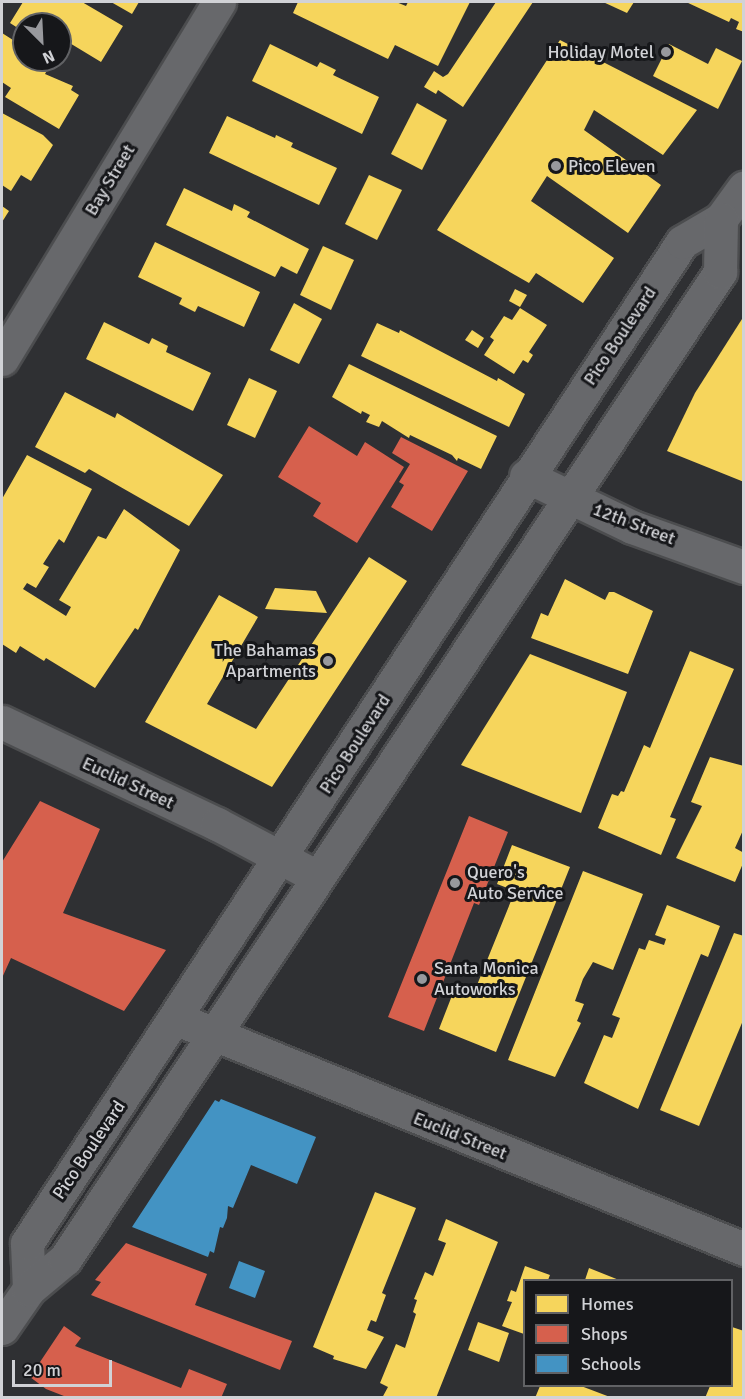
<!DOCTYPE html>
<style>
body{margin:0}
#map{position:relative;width:745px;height:1399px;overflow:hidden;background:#2f3033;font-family:Signika,sans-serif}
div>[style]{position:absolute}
.homes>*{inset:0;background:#f6d55c}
.shops>*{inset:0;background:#d6604d}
.schools>*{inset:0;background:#4393c3}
.roads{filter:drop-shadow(2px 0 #4c4d4f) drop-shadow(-2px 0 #4c4d4f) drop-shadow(0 2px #4c4d4f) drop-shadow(0 -2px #4c4d4f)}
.minor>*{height:33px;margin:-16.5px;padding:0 16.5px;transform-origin:16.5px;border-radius:16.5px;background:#67686b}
.secondary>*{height:33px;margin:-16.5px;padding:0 16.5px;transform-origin:16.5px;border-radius:16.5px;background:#67686b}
.dots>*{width:16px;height:16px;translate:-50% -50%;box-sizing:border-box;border:3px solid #16171a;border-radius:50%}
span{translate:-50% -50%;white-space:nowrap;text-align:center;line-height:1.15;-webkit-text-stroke:6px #16171a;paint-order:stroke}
.poi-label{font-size:18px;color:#d1d2d6}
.right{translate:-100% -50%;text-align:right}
.left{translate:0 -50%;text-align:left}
.street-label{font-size:18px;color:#d1d2d6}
.frame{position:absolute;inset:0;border:3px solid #d1d2d6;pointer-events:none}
.legend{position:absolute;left:523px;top:1279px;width:210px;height:108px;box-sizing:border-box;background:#16171a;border:2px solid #616265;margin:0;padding:8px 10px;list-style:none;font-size:18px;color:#d1d2d6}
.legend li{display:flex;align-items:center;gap:12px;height:30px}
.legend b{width:30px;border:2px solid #616265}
.north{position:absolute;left:12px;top:12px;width:60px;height:60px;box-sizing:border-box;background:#16171a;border:2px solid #616265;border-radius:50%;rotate:156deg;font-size:16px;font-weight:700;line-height:24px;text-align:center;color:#d1d2d6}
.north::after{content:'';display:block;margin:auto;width:21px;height:27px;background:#98999d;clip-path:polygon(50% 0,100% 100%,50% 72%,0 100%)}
.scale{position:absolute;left:12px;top:1360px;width:100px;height:27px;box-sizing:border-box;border:3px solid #d1d2d6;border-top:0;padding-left:8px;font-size:18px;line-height:21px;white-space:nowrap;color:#d1d2d6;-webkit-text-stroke:4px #16171a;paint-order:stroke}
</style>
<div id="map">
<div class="homes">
<div style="clip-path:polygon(23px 2px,82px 2px,123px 26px,101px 62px,68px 42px,60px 54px,60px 24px,24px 24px,24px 32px,10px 23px)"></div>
<div style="clip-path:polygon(111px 2px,139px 2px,132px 14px)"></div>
<div style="clip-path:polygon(298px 2px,396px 2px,406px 6px,408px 2px,470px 2px,438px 66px,395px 45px,388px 59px,293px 13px)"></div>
<div style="clip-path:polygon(496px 2px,533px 2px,463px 107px,438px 90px,436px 94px,424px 87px,434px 71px,443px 77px,448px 74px)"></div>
<div style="clip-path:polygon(603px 2px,634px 2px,627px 13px)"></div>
<div style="clip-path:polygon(686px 2px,744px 2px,744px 32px,736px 29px,739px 22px,731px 18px,729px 22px)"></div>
<div style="clip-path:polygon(2px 33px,24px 47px,24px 60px,51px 63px,45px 74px,73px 86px,71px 90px,79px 95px,59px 129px,5px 97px,11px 88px,2px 82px)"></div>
<div style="clip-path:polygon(560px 40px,697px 110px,663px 155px,594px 110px,584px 130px,661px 185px,628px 233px,547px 176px,531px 201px,614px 258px,583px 303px,536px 273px,529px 283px,437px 230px)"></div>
<div style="clip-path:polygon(270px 44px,317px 67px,320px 62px,336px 70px,333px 75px,379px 97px,362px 134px,252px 81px)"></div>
<div style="clip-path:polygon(669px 44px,708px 64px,716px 48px,742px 61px,718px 109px,653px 76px)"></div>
<div style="clip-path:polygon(417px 103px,447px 120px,422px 170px,391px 154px)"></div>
<div style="clip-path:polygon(2px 113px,43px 135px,53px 145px,31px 181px,21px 175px,11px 191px,2px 185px)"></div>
<div style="clip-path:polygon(227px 116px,275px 138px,276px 135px,293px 143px,291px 147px,337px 168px,319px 205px,209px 153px)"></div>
<div style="clip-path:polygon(369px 175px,402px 190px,377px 240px,345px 224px)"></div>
<div style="clip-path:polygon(184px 188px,232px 211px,234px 204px,250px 212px,247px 217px,309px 249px,297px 274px,281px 266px,275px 277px,166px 225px)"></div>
<div style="clip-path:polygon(2px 206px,9px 211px,2px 222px)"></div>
<div style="clip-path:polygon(155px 242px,260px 292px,244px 327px,198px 306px,195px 312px,179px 304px,182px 298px,138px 277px)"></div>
<div style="clip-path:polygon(323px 246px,354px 260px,331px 310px,300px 295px)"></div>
<div style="clip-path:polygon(515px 289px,527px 295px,520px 307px,509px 301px)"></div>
<div style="clip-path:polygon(294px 303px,322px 319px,299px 364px,270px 350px)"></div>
<div style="clip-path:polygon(520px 308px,547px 325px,529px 352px,533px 355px,528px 363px,523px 360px,514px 374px,484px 355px,494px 340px,490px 337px,504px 316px,512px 320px)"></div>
<div style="clip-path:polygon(742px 319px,744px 320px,744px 482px,667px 451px,695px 393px)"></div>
<div style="clip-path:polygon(104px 322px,149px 344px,152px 338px,168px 346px,166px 352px,211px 373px,193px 411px,86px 359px)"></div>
<div style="clip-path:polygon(377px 323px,399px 333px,400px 330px,497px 381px,498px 378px,525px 394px,509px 427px,361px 356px)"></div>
<div style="clip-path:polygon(472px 330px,484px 338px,478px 348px,465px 340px)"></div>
<div style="clip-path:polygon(349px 364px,497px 436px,481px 469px,458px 458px,457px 461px,452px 455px,410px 435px,409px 438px,382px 421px,379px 427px,366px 422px,370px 415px,362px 411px,361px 414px,332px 397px)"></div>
<div style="clip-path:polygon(249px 378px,277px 391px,255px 438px,227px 425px)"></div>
<div style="clip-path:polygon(65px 392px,115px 418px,117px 413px,223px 475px,189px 526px,89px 469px,85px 473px,35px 447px)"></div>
<div style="clip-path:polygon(27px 455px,92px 489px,64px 543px,59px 539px,43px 564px,49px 567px,36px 588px,27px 583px,23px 589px,66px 616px,71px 607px,59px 600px,98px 536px,106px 539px,124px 509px,180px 550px,138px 630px,135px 628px,95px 688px,46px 658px,44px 661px,20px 646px,16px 653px,2px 644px,2px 499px)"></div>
<div style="clip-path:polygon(369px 557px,407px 581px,272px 787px,145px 722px,219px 595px,258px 617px,207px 704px,256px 729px)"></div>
<div style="clip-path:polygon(565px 579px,605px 600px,609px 592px,614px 592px,653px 611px,628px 674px,531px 638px,541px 613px,548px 616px)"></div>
<div style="clip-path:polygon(275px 588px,316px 591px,327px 613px,265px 609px)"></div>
<div style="clip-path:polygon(690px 651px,734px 669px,670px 817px,676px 819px,661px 855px,598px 828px,612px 794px,618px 796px,621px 791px,624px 792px,644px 745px,650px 748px)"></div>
<div style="clip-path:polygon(530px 654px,627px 692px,581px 813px,461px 765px)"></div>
<div style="clip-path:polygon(710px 757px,744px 766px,744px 828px,735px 848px,744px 853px,744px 861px,735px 882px,676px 858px,702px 806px,691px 802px)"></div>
<div style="clip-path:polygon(512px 845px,570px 867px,496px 1052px,439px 1029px,453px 993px,458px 995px,462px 985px,475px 990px,515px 891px,497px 884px)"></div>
<div style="clip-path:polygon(583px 871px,643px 894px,613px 970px,593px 962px,583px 979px,575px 1001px,584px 1004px,577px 1021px,581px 1023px,555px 1077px,508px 1060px)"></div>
<div style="clip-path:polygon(667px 905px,720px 926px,708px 957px,701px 954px,638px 1109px,584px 1083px,604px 1035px,612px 1038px,620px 1018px,612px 1015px,639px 948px,645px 950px,649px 940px,664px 945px,666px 939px,655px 935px)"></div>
<div style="clip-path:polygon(734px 933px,744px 936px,744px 1018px,699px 1126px,660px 1110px)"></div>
<div style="clip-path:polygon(375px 1192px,416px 1208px,382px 1293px,386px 1295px,376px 1322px,371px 1320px,367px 1330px,384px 1337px,366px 1369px,333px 1359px,334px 1356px,313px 1347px)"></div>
<div style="clip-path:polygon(446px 1219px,498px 1242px,436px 1398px,382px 1398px,388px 1387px,380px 1383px,396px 1344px,405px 1348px,416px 1314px,413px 1312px,417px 1300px,414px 1299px,425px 1272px,433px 1276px,446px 1243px,438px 1240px)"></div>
<div style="clip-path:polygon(525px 1266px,550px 1275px,548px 1280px,524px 1280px,524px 1334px,502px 1326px,512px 1302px,507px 1301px,511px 1290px,516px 1292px)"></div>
<div style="clip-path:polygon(589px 1268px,619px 1280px,585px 1280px)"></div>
<div style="clip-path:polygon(478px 1322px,509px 1333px,499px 1362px,468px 1350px)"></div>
<div style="clip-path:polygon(732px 1327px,744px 1331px,744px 1398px,705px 1398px,710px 1386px,732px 1386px)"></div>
<div style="clip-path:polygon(540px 1386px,581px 1386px,610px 1397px,535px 1398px)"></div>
</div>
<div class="shops">
<div style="clip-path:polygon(309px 426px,357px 456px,365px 442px,404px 467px,357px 543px,313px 516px,321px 503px,278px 477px)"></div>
<div style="clip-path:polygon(401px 437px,468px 471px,432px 531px,391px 507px,404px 485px,399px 482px,410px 464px,392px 453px)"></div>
<div style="clip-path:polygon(40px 801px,100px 829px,63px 913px,166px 950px,124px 1011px,11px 958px,2px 978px,2px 862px)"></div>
<div style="clip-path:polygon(469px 816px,508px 832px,479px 905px,474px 903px,424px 1031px,388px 1017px)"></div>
<div style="clip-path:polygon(126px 1243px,207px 1274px,195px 1305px,292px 1341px,280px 1370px,91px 1295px,101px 1282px,95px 1280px)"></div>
<div style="clip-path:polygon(64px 1326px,81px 1338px,75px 1346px,181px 1388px,189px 1369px,227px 1384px,221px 1398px,69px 1398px,46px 1389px,30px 1377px)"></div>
</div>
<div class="schools">
<div style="clip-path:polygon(221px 1099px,316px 1137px,297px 1184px,251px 1165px,233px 1208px,228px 1206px,227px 1218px,223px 1228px,220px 1227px,214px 1253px,210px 1251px,208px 1257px,132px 1227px,215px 1100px,219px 1102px)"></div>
<div style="clip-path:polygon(239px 1261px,265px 1271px,255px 1298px,229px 1288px)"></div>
</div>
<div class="roads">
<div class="minor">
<div style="left:2px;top:359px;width:418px;rotate:-58.7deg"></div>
<div style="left:526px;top:476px;width:118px;rotate:25.7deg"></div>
<div style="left:632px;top:527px;width:119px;rotate:19.7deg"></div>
<div style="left:2px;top:722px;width:238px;rotate:25.4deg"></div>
<div style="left:217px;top:824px;width:113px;rotate:27.9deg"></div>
<div style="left:177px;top:1019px;width:612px;rotate:22.08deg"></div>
</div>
<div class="secondary">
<div style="left:29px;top:1289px;width:46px;rotate:-92.5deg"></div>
<div style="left:27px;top:1243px;width:1196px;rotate:-56.8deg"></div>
<div style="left:682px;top:242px;width:45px;rotate:-30.5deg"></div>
<div style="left:721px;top:219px;width:39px;rotate:-54deg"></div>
<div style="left:2px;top:1328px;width:47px;rotate:-55.3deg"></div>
<div style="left:29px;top:1289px;width:47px;rotate:-39.8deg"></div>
<div style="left:65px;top:1259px;width:1185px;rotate:-56.43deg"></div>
<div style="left:720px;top:272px;width:53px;rotate:-88.9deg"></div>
</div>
</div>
<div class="dots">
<div style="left:666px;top:52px;background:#98999d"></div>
<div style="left:556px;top:166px;background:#98999d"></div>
<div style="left:328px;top:661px;background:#98999d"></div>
<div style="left:455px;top:883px;background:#98999d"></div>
<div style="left:422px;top:979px;background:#98999d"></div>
</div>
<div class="poi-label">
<span class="right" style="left:654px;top:52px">Holiday Motel</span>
<span class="left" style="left:568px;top:166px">Pico Eleven</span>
<span class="right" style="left:316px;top:661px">The Bahamas<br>Apartments</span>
<span class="left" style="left:467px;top:883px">Quero's<br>Auto Service</span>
<span class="left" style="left:434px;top:979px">Santa Monica<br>Autoworks</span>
</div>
<div class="street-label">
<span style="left:110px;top:180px;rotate:-59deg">Bay Street</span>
<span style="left:620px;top:336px;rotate:-56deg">Pico Boulevard</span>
<span style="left:634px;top:524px;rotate:21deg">12th Street</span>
<span style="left:355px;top:744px;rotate:-57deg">Pico Boulevard</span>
<span style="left:128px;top:783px;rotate:25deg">Euclid Street</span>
<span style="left:460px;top:1136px;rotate:22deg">Euclid Street</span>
<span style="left:89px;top:1150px;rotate:-56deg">Pico Boulevard</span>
</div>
<div class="frame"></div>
<ul class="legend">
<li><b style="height:16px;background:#f6d55c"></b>Homes</li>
<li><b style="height:16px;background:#d6604d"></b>Shops</li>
<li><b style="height:16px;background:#4393c3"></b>Schools</li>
</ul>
<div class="north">N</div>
<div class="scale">20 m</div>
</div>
